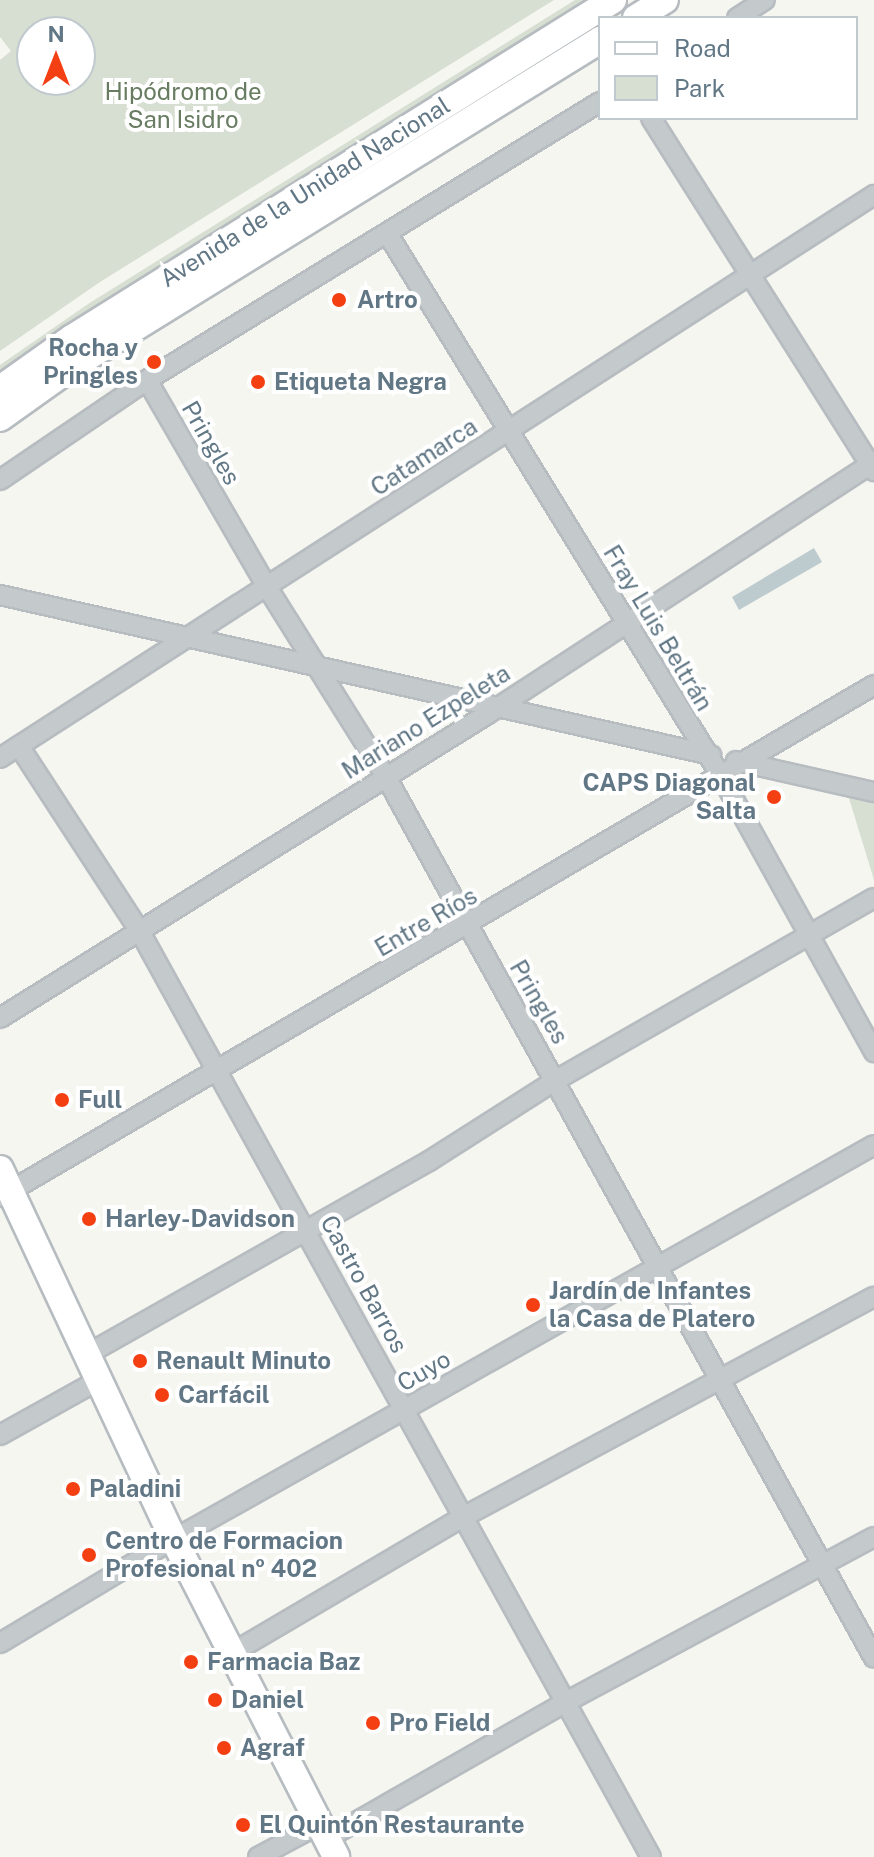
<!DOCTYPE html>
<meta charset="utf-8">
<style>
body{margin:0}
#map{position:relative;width:874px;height:1857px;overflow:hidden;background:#f6f6f1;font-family:"Public Sans",sans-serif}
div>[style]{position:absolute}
.green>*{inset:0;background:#d7ded2}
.water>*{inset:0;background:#bdcbcf}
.roads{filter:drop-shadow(2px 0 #b6bcc0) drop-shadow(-2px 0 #b6bcc0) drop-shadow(0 2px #b6bcc0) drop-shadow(0 -2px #b6bcc0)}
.minor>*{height:18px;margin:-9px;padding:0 9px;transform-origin:9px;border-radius:9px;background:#c4c9cb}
.secondary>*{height:26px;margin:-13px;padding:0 13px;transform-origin:13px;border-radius:13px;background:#fff}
.dots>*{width:22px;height:22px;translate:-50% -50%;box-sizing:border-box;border:4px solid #fff;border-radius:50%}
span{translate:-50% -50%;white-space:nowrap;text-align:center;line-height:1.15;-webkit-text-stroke:8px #fff;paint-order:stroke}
.park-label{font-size:24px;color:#677c61}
.street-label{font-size:24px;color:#617785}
.poi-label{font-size:24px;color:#617785;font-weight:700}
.left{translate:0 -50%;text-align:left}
.right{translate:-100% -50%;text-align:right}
.legend{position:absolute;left:598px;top:16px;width:260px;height:104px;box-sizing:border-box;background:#fff;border:2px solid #c0c9ce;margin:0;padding:10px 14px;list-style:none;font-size:24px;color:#617785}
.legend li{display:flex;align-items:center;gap:16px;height:40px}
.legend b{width:40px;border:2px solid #c0c9ce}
.north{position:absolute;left:16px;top:16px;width:80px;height:80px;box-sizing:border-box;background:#fff;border:2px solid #c0c9ce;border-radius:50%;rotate:0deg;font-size:22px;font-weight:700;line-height:32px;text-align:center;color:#617785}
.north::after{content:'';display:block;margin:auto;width:28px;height:36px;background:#f43f13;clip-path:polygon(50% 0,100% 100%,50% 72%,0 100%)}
</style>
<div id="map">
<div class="green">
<div style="clip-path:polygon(evenodd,0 0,554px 0,100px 282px,0 351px,0 60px,11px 51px,0 37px,0 0,32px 32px,80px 32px,80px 80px,32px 80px,32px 32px)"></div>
<div style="clip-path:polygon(575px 0,585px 0,92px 308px,0 373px,0 365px,88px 304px)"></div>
<div style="clip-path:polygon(848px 795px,874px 801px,874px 880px)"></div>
</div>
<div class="water">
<div style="clip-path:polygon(814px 548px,822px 562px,739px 610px,732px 597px)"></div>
</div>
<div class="roads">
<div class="minor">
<div style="left:737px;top:18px;width:33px;rotate:-33deg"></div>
<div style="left:651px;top:118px;width:418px;rotate:57.7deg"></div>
<div style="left:389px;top:236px;width:634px;rotate:58.42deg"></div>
<div style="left:721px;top:776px;width:316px;rotate:61deg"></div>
<div style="left:147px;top:380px;width:239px;rotate:59.9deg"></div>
<div style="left:267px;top:587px;width:222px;rotate:57.9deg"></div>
<div style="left:385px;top:775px;width:1009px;rotate:61.02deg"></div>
<div style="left:0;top:480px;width:178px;rotate:-34.2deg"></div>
<div style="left:147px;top:380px;width:532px;rotate:-31.54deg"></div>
<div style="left:0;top:595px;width:729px;rotate:12.68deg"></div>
<div style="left:19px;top:746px;width:220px;rotate:56.9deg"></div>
<div style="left:139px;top:930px;width:1059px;rotate:61.09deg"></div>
<div style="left:0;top:758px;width:1040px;rotate:-32.79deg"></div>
<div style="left:736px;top:761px;width:141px;rotate:12.7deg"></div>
<div style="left:0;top:1018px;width:573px;rotate:-31.94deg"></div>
<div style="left:486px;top:715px;width:463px;rotate:-33.1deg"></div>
<div style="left:0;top:1197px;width:1013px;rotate:-30.36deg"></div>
<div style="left:86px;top:1355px;width:394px;rotate:-29.5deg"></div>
<div style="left:429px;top:1161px;width:151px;rotate:-32.5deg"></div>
<div style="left:556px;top:1080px;width:366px;rotate:-29.8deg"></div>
<div style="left:0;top:1435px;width:111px;rotate:-29.1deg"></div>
<div style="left:0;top:1643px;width:203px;rotate:-30.9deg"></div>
<div style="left:174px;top:1539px;width:803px;rotate:-29.37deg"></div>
<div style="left:232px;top:1653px;width:270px;rotate:-30.5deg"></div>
<div style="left:465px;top:1516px;width:464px;rotate:-28.2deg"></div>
<div style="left:326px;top:1839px;width:276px;rotate:-29.7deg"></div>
<div style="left:566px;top:1702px;width:349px;rotate:-28.2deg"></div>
<div style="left:258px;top:1857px;width:70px;rotate:-28deg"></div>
</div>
<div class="secondary">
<div style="left:636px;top:18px;width:34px;rotate:-32deg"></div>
<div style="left:0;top:389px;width:88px;rotate:-35.3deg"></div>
<div style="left:72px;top:338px;width:638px;rotate:-32deg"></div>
<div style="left:0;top:418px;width:90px;rotate:-35.5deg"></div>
<div style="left:73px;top:366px;width:620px;rotate:-31.74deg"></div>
<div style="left:0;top:1169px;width:399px;rotate:64.9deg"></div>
<div style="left:169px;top:1530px;width:367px;rotate:62.9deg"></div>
</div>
</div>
<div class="dots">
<div style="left:339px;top:300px;background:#f43f13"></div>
<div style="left:154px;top:362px;background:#f43f13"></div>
<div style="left:258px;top:382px;background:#f43f13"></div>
<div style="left:774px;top:797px;background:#f43f13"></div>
<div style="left:62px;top:1100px;background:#f43f13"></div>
<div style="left:89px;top:1219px;background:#f43f13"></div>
<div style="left:533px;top:1305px;background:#f43f13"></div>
<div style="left:140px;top:1361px;background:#f43f13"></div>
<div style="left:162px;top:1395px;background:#f43f13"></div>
<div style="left:73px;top:1489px;background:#f43f13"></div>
<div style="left:89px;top:1555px;background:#f43f13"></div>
<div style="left:191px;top:1662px;background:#f43f13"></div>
<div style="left:215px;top:1700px;background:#f43f13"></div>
<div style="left:373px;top:1723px;background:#f43f13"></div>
<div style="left:224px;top:1748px;background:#f43f13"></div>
<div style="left:243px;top:1825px;background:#f43f13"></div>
</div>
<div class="park-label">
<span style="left:183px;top:106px">Hipódromo de<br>San Isidro</span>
</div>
<div class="street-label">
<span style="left:305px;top:192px;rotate:-32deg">Avenida de la Unidad Nacional</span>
<span style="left:211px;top:443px;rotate:60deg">Pringles</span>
<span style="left:424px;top:457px;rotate:-33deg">Catamarca</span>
<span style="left:658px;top:628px;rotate:59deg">Fray Luis Beltrán</span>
<span style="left:426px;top:722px;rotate:-32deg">Mariano Ezpeleta</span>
<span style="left:426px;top:922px;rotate:-30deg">Entre Ríos</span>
<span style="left:539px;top:1002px;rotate:60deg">Pringles</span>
<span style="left:364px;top:1284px;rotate:61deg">Castro Barros</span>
<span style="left:424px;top:1371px;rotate:-30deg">Cuyo</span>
</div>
<div class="poi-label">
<span class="left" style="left:357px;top:300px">Artro</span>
<span class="right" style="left:138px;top:362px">Rocha y<br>Pringles</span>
<span class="left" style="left:274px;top:382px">Etiqueta Negra</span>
<span class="right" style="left:756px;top:797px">CAPS Diagonal<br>Salta</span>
<span class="left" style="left:78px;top:1100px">Full</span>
<span class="left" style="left:105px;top:1219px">Harley-Davidson</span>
<span class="left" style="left:549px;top:1305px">Jardín de Infantes<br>la Casa de Platero</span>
<span class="left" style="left:156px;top:1361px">Renault Minuto</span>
<span class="left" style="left:178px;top:1395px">Carfácil</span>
<span class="left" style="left:89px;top:1489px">Paladini</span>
<span class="left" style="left:105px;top:1555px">Centro de Formacion<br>Profesional nº 402</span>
<span class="left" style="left:207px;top:1662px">Farmacia Baz</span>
<span class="left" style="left:231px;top:1700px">Daniel</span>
<span class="left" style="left:389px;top:1723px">Pro Field</span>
<span class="left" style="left:240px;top:1748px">Agraf</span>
<span class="left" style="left:259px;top:1825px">El Quintón Restaurante</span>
</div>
<ul class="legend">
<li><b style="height:10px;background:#fff"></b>Road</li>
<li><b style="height:22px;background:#d7ded2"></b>Park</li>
</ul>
<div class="north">N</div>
</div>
